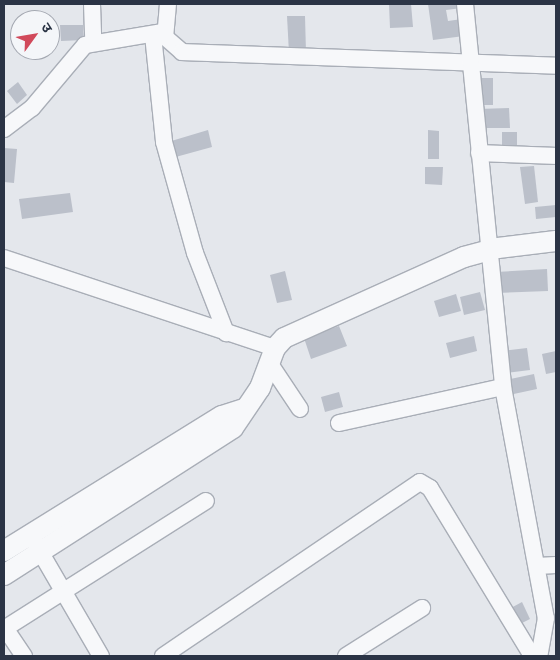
<!DOCTYPE html>
<meta charset="utf-8">
<style>
body{margin:0}
#map{position:relative;width:560px;height:660px;overflow:hidden;background:#e4e7ec;font-family:Helvetica,"Noto Sans Devanagari",sans-serif}
div>[style]{position:absolute}
.building>*{inset:0;background:#bbc0ca}
.roads{filter:drop-shadow(1px 0 #a9aeb7) drop-shadow(-1px 0 #a9aeb7) drop-shadow(0 1px #a9aeb7) drop-shadow(0 -1px #a9aeb7)}
.minor>*{height:16px;margin:-8px;padding:0 8px;transform-origin:8px;border-radius:8px;background:#f7f8fa}
.tertiary>*{height:20px;margin:-10px;padding:0 10px;transform-origin:10px;border-radius:10px;background:#f7f8fa}
span{translate:-50% -50%;white-space:nowrap;text-align:center;line-height:1.15;-webkit-text-stroke:4.5px #f4f6f9;paint-order:stroke}
.frame{position:absolute;inset:0;border:5px solid #2b3445;pointer-events:none}
.north{position:absolute;left:10px;top:10px;width:50px;height:50px;box-sizing:border-box;background:#f4f6f9;border:1px solid #a4a8b1;border-radius:50%;rotate:58deg;font-size:14px;font-weight:700;line-height:20px;text-align:center;color:#2b3445}
.north::after{content:'';display:block;margin:auto;width:18px;height:22px;background:#d1495b;clip-path:polygon(50% 0,100% 100%,50% 72%,0 100%)}
</style>
<div id="map">
<div class="building">
<div style="clip-path:polygon(389px 4px,411px 4px,413px 27px,390px 28px)"></div>
<div style="clip-path:polygon(428px 4px,461px 4px,462px 8px,446px 10px,448px 21px,462px 19px,464px 36px,433px 40px)"></div>
<div style="clip-path:polygon(287px 16px,305px 16px,306px 53px,289px 53px)"></div>
<div style="clip-path:polygon(60px 25px,83px 25px,84px 40px,61px 41px)"></div>
<div style="clip-path:polygon(476px 78px,493px 78px,493px 105px,476px 105px)"></div>
<div style="clip-path:polygon(18px 82px,27px 95px,17px 104px,7px 91px)"></div>
<div style="clip-path:polygon(509px 108px,510px 128px,479px 128px,478px 109px)"></div>
<div style="clip-path:polygon(208px 130px,212px 147px,172px 158px,168px 142px)"></div>
<div style="clip-path:polygon(428px 130px,439px 131px,439px 159px,428px 159px)"></div>
<div style="clip-path:polygon(502px 132px,517px 132px,517px 150px,502px 150px)"></div>
<div style="clip-path:polygon(4px 148px,17px 149px,14px 183px,4px 182px)"></div>
<div style="clip-path:polygon(534px 166px,538px 202px,525px 204px,520px 167px)"></div>
<div style="clip-path:polygon(425px 167px,443px 167px,442px 185px,425px 184px)"></div>
<div style="clip-path:polygon(70px 193px,73px 212px,22px 219px,19px 199px)"></div>
<div style="clip-path:polygon(556px 205px,556px 217px,536px 219px,535px 207px)"></div>
<div style="clip-path:polygon(547px 269px,548px 291px,496px 293px,495px 272px)"></div>
<div style="clip-path:polygon(285px 271px,292px 300px,277px 303px,270px 275px)"></div>
<div style="clip-path:polygon(480px 292px,485px 310px,464px 315px,460px 297px)"></div>
<div style="clip-path:polygon(456px 294px,461px 311px,439px 317px,434px 301px)"></div>
<div style="clip-path:polygon(339px 326px,347px 346px,311px 359px,304px 338px)"></div>
<div style="clip-path:polygon(474px 336px,477px 351px,450px 358px,446px 343px)"></div>
<div style="clip-path:polygon(527px 348px,530px 370px,505px 373px,502px 351px)"></div>
<div style="clip-path:polygon(556px 351px,556px 372px,546px 374px,542px 354px)"></div>
<div style="clip-path:polygon(534px 374px,537px 389px,509px 395px,506px 380px)"></div>
<div style="clip-path:polygon(339px 392px,343px 407px,325px 412px,321px 397px)"></div>
<div style="clip-path:polygon(522px 602px,530px 619px,518px 625px,509px 609px)"></div>
</div>
<div class="roads">
<div class="minor">
<div style="left:92px;top:4px;width:37px;rotate:88deg"></div>
<div style="left:168px;top:4px;width:33px;rotate:95deg"></div>
<div style="left:165px;top:37px;width:23px;rotate:41deg"></div>
<div style="left:182px;top:52px;width:374px;rotate:2.1deg"></div>
<div style="left:465px;top:4px;width:385px;rotate:84.3deg"></div>
<div style="left:503px;top:387px;width:235px;rotate:79.5deg"></div>
<div style="left:546px;top:618px;width:39px;rotate:100deg"></div>
<div style="left:153px;top:35px;width:108px;rotate:84.1deg"></div>
<div style="left:164px;top:142px;width:115px;rotate:74.4deg"></div>
<div style="left:195px;top:253px;width:86px;rotate:68.8deg"></div>
<div style="left:4px;top:129px;width:35px;rotate:-37deg"></div>
<div style="left:32px;top:108px;width:82px;rotate:-49.9deg"></div>
<div style="left:85px;top:45px;width:79px;rotate:-9.5deg"></div>
<div style="left:479px;top:153px;width:77px;rotate:2.2deg"></div>
<div style="left:4px;top:258px;width:286px;rotate:18.4deg"></div>
<div style="left:270px;top:364px;width:54px;rotate:56.3deg"></div>
<div style="left:339px;top:423px;width:168px;rotate:-12.4deg"></div>
<div style="left:34px;top:541px;width:133px;rotate:59.8deg"></div>
<div style="left:537px;top:566px;width:19px;rotate:-3deg"></div>
<div style="left:5px;top:628px;width:34px;rotate:56deg"></div>
<div style="left:4px;top:629px;width:239px;rotate:-32.4deg"></div>
<div style="left:163px;top:656px;width:310px;rotate:-34.1deg"></div>
<div style="left:420px;top:482px;width:12px;rotate:31deg"></div>
<div style="left:430px;top:488px;width:197px;rotate:58.7deg"></div>
<div style="left:346px;top:656px;width:90px;rotate:-32.3deg"></div>
</div>
<div class="tertiary">
<div style="left:4px;top:551px;width:256px;rotate:-31.8deg"></div>
<div style="left:222px;top:416px;width:23px;rotate:-18deg"></div>
<div style="left:4px;top:575px;width:272px;rotate:-32.7deg"></div>
<div style="left:233px;top:428px;width:48px;rotate:-56deg"></div>
<div style="left:260px;top:388px;width:43px;rotate:-69.4deg"></div>
<div style="left:275px;top:348px;width:13px;rotate:-48deg"></div>
<div style="left:284px;top:338px;width:197px;rotate:-24.2deg"></div>
<div style="left:464px;top:257px;width:35px;rotate:-15deg"></div>
<div style="left:498px;top:248px;width:58px;rotate:-6.9deg"></div>
</div>
</div>
<div class="frame"></div>
<div class="north">उ</div>
</div>
